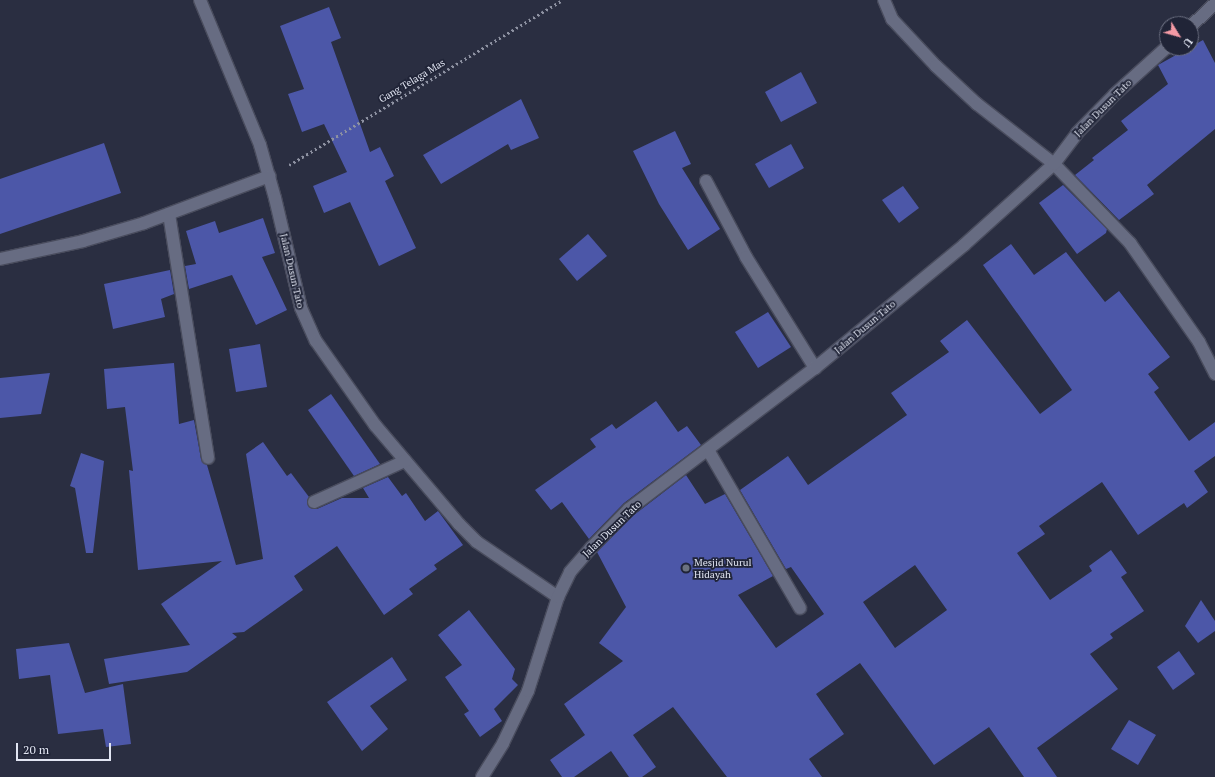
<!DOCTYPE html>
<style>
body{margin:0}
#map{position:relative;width:1215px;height:777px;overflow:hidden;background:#2a2e41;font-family:"PT Serif",serif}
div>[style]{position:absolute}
.building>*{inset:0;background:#4c57a8}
.path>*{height:2.5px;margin-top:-1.25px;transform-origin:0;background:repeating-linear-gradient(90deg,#8e92a2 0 2px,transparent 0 5px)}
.roads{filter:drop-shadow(1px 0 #494c5d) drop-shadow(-1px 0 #494c5d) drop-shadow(0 1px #494c5d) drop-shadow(0 -1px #494c5d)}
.minor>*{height:12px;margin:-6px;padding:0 6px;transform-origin:6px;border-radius:6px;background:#676c82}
.dots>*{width:11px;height:11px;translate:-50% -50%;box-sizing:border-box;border:2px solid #202437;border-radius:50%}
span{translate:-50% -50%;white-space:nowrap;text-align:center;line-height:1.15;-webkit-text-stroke:3.5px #202437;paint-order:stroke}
.street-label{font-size:10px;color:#e1e5f2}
.poi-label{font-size:10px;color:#e1e5f2}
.left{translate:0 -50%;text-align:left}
.north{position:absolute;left:1159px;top:16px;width:40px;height:40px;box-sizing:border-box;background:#202437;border:1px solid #6d7182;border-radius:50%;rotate:127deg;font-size:11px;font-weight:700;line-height:16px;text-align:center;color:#e1e5f2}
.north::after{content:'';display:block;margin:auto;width:14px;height:18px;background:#f49aa5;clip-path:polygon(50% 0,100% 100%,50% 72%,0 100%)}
.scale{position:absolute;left:16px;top:743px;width:95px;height:18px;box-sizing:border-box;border:2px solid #e1e5f2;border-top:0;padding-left:5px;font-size:12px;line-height:14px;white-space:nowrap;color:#e1e5f2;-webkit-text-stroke:3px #202437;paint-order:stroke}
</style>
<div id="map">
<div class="building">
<div style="clip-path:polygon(329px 7px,341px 38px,331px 42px,370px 152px,380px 147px,394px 176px,385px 181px,416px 248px,379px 266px,350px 202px,324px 213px,313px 186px,347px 172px,324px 124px,302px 132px,288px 94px,304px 89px,280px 26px)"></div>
<div style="clip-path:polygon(1203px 40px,1215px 63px,1215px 129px,1147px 185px,1154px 194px,1119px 220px,1075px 175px,1094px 160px,1092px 158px,1128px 130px,1121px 121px,1168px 84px,1158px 65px)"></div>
<div style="clip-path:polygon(801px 72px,817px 103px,781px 122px,765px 92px)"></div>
<div style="clip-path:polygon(521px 99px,539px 138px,511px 150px,508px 144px,441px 184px,423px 155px)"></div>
<div style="clip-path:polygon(675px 131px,691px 164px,682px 168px,720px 229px,688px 250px,659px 204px,633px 151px)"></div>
<div style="clip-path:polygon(104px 143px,121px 193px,0 234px,0 179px)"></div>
<div style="clip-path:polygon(791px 144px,804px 168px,769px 188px,755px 164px)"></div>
<div style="clip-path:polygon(1063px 185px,1107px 229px,1106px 233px,1077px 254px,1039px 203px)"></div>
<div style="clip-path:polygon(903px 186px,919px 208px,899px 223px,882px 200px)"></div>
<div style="clip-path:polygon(263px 218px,275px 253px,262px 257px,287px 310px,256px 325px,232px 275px,189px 289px,185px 266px,196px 264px,186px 231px,215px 221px,219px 233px)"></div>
<div style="clip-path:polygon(588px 234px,607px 256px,577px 281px,559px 259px)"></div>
<div style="clip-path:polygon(evenodd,1011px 244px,1034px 275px,1066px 252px,1105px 302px,1119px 291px,1170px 357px,1148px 374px,1159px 388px,1154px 392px,1189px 441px,1215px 422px,1215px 456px,1194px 471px,1208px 492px,1187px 508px,1184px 503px,1138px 535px,1102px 482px,1039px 526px,1045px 534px,1017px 553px,1050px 600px,1092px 571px,1089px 566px,1111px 550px,1127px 573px,1121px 577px,1144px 611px,1110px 634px,1113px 638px,1090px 654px,1118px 689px,1037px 748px,1057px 777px,1024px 777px,989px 727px,934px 765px,860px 663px,816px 694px,844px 734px,809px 759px,822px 777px,727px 777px,673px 707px,633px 735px,656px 767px,642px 777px,629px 777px,611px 751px,574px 777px,562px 777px,550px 760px,585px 735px,564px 704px,623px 661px,599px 643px,626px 607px,597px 552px,634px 515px,686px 475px,705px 504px,725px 494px,773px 576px,738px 595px,776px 648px,824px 614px,791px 567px,786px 569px,740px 490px,788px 456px,808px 485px,907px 415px,891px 393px,949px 352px,940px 341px,967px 320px,1040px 414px,1072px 390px,983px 265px,1011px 244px,915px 565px,947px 610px,895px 648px,863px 602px,915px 565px)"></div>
<div style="clip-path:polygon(170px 270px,174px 294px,161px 299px,165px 317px,113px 329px,104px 284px)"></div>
<div style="clip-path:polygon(768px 312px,791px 347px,758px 368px,735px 332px)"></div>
<div style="clip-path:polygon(260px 344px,267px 387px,236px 392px,229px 349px)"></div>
<div style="clip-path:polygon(174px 363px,179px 424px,194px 420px,201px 459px,207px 465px,236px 565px,263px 559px,246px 454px,263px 442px,287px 476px,291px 473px,309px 497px,307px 502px,310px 508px,317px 509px,342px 498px,369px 498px,363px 488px,388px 477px,402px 496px,406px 493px,425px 521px,438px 511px,463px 545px,434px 565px,437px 569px,409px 589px,413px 594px,384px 615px,337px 546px,294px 576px,303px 590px,244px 632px,232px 633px,237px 637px,187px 672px,109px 684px,104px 659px,190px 645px,161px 604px,222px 561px,138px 570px,129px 470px,133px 471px,125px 407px,107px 409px,104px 369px)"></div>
<div style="clip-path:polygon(50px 373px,41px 414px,0 418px,0 378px)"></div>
<div style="clip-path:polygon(331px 394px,380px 464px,354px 476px,308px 410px)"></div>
<div style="clip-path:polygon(656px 401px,678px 432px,687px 426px,701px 445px,624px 503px,589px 539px,562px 502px,551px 510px,535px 490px,596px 447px,590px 439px,612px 424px,616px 429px)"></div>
<div style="clip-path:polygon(81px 453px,104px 461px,93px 553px,86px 553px,75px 488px,70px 486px)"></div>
<div style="clip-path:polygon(1201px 600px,1215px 621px,1215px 631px,1198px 643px,1185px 626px)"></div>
<div style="clip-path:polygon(469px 610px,515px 669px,512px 679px,518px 685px,494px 709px,502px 721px,480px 737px,464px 714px,469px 711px,445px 677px,462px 665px,438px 635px)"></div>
<div style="clip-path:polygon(69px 643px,85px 693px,123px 684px,131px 744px,106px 747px,103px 729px,58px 734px,50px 675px,19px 679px,16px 649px)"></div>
<div style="clip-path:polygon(1179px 651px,1195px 674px,1173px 690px,1157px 667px)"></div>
<div style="clip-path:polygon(392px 657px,407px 680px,370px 706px,388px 729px,362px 751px,327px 702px)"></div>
<div style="clip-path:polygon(1129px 720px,1156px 735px,1138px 765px,1111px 749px)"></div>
</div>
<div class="path">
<div style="left:289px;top:165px;width:319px;rotate:-31.1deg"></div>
</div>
<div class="roads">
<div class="minor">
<div style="left:200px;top:0;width:157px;rotate:67.5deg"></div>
<div style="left:260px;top:145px;width:55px;rotate:74.2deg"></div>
<div style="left:275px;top:198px;width:113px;rotate:76.7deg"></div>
<div style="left:301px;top:308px;width:36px;rotate:66deg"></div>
<div style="left:316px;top:341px;width:103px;rotate:54.9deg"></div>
<div style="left:375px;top:425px;width:130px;rotate:49.7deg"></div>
<div style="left:459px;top:524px;width:25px;rotate:45deg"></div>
<div style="left:477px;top:542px;width:98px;rotate:34.2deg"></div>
<div style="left:884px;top:0;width:21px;rotate:67deg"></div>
<div style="left:892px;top:19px;width:64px;rotate:46.9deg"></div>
<div style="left:936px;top:66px;width:56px;rotate:42.8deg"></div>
<div style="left:977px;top:104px;width:98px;rotate:37.9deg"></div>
<div style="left:1054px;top:164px;width:110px;rotate:46.1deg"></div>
<div style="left:1130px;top:243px;width:121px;rotate:55.1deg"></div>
<div style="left:1199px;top:342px;width:36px;rotate:63deg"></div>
<div style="left:1191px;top:26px;width:33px;rotate:-43deg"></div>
<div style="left:706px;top:181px;width:86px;rotate:62.2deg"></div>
<div style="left:746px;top:257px;width:131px;rotate:58.1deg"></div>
<div style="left:169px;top:214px;width:247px;rotate:80.9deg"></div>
<div style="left:0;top:259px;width:85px;rotate:-12.2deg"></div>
<div style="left:83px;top:241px;width:64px;rotate:-16.4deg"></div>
<div style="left:144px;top:223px;width:134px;rotate:-20.5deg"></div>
<div style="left:708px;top:450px;width:183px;rotate:59.8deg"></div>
<div style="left:314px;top:502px;width:100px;rotate:-24.3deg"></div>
<div style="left:482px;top:777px;width:40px;rotate:-58deg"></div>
<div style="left:503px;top:743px;width:58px;rotate:-64.3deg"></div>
<div style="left:528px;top:691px;width:99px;rotate:-72.3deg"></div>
<div style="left:558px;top:597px;width:28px;rotate:-64deg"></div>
<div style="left:570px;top:572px;width:32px;rotate:-49deg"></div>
<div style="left:591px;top:548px;width:54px;rotate:-45.7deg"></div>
<div style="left:629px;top:509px;width:233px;rotate:-37.2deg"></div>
<div style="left:815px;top:368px;width:193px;rotate:-39.5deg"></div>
<div style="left:964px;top:245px;width:121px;rotate:-42deg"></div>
<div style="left:1054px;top:164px;width:39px;rotate:-53deg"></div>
<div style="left:1077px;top:133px;width:54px;rotate:-45.7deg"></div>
<div style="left:1115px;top:94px;width:70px;rotate:-42.1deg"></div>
</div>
</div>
<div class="dots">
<div style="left:686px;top:568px;background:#6b7280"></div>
</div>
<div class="street-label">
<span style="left:412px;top:81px;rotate:-31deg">Gang Telaga Mas</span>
<span style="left:1103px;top:108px;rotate:-45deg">Jalan Dusun Tato</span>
<span style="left:292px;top:271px;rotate:77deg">Jalan Dusun Tato</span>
<span style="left:865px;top:327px;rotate:-40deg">Jalan Dusun Tato</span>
<span style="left:612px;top:529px;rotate:-44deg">Jalan Dusun Tato</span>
</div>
<div class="poi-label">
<span class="left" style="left:694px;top:568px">Mesjid Nurul<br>Hidayah</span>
</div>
<div class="north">U</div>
<div class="scale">20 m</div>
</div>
